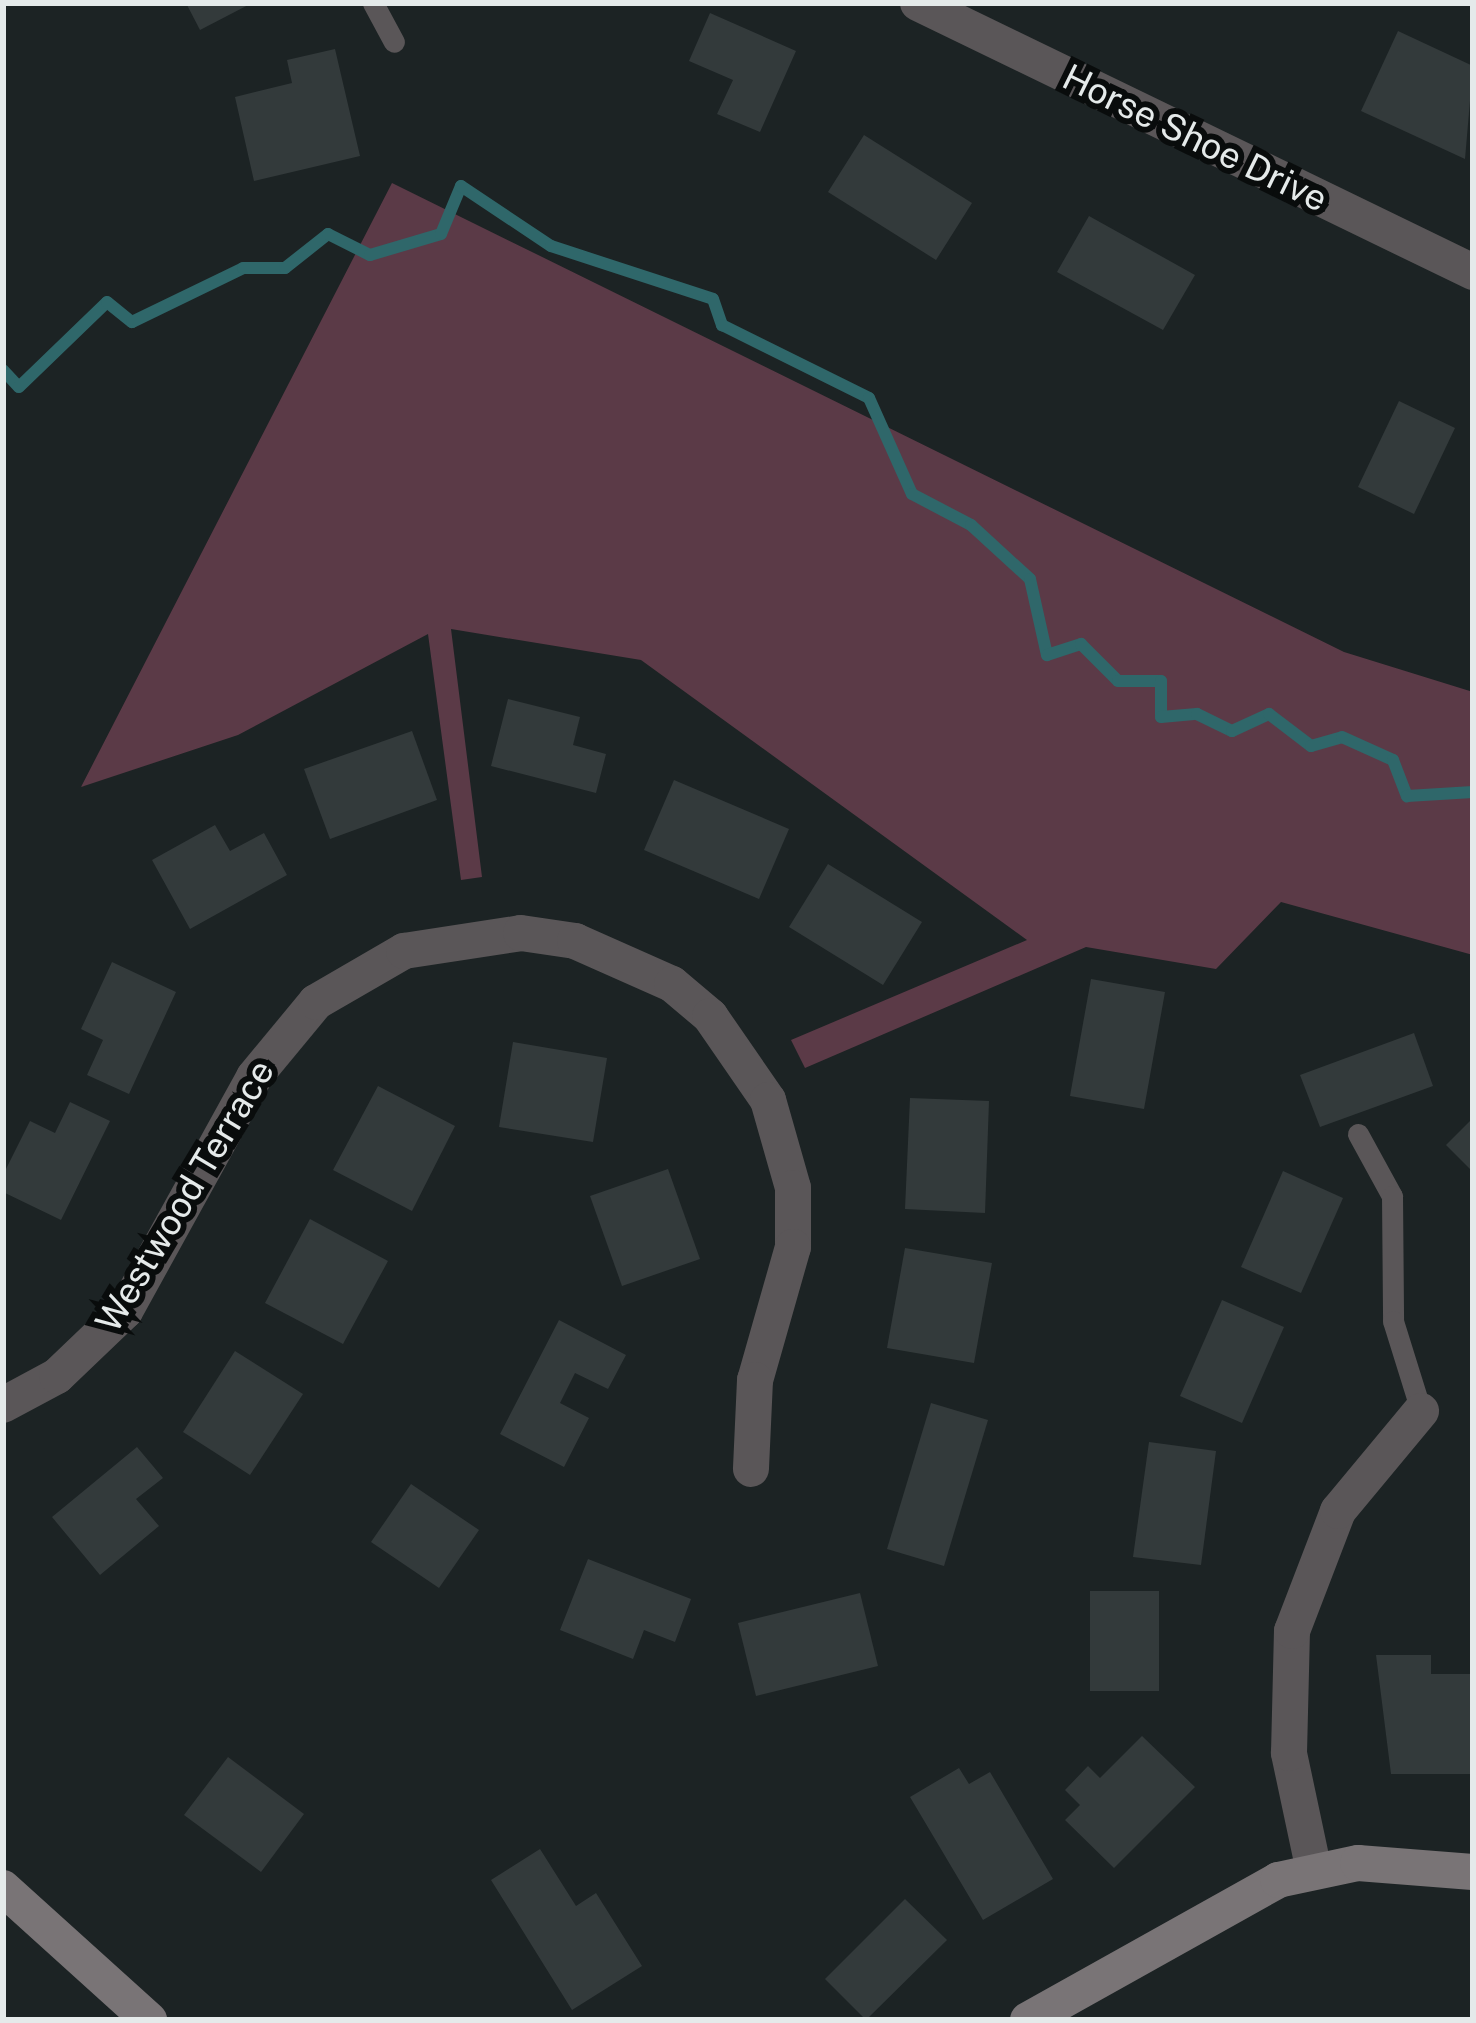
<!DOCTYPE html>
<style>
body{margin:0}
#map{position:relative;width:1476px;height:2023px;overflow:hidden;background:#1c2324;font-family:"Public Sans",sans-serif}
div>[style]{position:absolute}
.green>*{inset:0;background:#5b3a47}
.stream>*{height:12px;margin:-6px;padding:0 6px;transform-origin:6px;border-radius:6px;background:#2f676a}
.building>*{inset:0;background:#333a3b}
.lane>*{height:21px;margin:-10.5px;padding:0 10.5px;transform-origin:10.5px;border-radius:10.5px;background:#5a5658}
.street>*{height:36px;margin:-18px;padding:0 18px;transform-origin:18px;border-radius:18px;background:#5a5658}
.secondary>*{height:36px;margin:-18px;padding:0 18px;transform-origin:18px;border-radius:18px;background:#797476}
span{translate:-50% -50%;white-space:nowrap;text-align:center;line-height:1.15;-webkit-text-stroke:12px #090c0c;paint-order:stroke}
.street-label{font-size:36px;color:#e5eaea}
.frame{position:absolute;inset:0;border:6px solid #e5eaea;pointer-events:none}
</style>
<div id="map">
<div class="green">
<div style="clip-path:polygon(392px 183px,1344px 652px,1473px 692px,1473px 955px,1281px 902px,1216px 969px,1086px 947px,805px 1068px,791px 1040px,1027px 940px,641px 660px,451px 629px,482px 877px,461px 880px,428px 634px,238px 735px,81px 787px)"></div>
</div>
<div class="stream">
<div style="left:3px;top:370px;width:23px;rotate:47deg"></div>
<div style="left:19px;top:387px;width:122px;rotate:-44deg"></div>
<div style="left:107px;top:302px;width:32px;rotate:39deg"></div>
<div style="left:132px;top:322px;width:123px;rotate:-25.9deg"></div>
<div style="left:243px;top:268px;width:42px"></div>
<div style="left:285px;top:268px;width:55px;rotate:-38.3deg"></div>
<div style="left:328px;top:234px;width:47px;rotate:26.6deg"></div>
<div style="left:370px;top:255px;width:74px;rotate:-16.5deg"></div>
<div style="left:441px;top:234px;width:52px;rotate:-67.4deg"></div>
<div style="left:461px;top:186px;width:108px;rotate:33.7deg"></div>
<div style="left:551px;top:246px;width:170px;rotate:18.1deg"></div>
<div style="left:713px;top:299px;width:28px;rotate:71deg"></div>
<div style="left:722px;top:325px;width:164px;rotate:26.4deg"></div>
<div style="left:869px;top:398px;width:105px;rotate:65.9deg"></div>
<div style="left:912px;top:494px;width:67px;rotate:27.7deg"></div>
<div style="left:971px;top:525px;width:80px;rotate:42.5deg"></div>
<div style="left:1030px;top:579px;width:78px;rotate:77.4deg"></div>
<div style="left:1047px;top:655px;width:36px;rotate:-18deg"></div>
<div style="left:1081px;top:644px;width:52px;rotate:45deg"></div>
<div style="left:1118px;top:681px;width:43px"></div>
<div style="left:1161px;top:681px;width:36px;rotate:90deg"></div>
<div style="left:1161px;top:717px;width:36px;rotate:-5deg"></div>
<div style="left:1197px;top:714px;width:39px;rotate:26deg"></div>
<div style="left:1232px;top:731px;width:41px;rotate:-24.7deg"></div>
<div style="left:1269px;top:714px;width:53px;rotate:37.3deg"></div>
<div style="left:1311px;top:746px;width:32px;rotate:-16deg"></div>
<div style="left:1342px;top:737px;width:56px;rotate:24.3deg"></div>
<div style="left:1393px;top:760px;width:39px;rotate:69deg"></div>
<div style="left:1407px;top:796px;width:66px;rotate:-3.5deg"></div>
</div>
<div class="building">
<div style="clip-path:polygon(186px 3px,252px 3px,200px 30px)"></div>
<div style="clip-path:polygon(710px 13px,796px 51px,760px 132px,717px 114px,733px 80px,689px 61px)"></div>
<div style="clip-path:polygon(1398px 31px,1473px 66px,1465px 159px,1361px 111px)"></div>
<div style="clip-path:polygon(335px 49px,360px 156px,254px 181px,235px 97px,292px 83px,287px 60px)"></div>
<div style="clip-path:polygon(864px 135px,972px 203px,936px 260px,828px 192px)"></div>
<div style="clip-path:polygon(1089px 216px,1195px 275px,1163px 330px,1057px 272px)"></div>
<div style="clip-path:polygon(1399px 401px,1455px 428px,1414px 514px,1358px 487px)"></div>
<div style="clip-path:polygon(508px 699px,580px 717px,573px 745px,606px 754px,596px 793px,491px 766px)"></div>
<div style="clip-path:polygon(412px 731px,437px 800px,330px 839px,304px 769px)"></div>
<div style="clip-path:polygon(674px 780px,789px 829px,759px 899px,644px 850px)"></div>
<div style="clip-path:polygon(215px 825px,230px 851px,264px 833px,287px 875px,190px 929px,152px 860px)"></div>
<div style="clip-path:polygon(828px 864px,922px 922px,883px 985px,789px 927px)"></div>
<div style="clip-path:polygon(112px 962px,176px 992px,129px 1094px,87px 1075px,103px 1040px,81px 1029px)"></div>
<div style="clip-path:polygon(1091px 979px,1165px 992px,1144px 1109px,1070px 1096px)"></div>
<div style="clip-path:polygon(1414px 1033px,1433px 1086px,1320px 1127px,1300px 1075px)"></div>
<div style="clip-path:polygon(513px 1042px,607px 1058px,593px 1142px,499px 1127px)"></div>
<div style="clip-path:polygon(378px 1086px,455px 1126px,412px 1211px,333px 1170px)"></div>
<div style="clip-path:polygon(910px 1098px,989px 1101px,985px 1213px,905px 1209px)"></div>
<div style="clip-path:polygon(70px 1102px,110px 1121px,61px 1220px,3px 1192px,3px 1175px,30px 1121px,55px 1133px)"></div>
<div style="clip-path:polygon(1473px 1118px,1473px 1172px,1446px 1145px)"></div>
<div style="clip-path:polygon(668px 1169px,700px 1259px,622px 1286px,590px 1196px)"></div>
<div style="clip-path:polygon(1283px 1171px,1343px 1198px,1301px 1293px,1241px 1267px)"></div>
<div style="clip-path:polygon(310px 1219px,388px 1261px,343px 1344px,265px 1303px)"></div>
<div style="clip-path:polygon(905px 1248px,992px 1263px,974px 1363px,887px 1348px)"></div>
<div style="clip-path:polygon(1222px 1300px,1284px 1327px,1242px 1423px,1180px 1396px)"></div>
<div style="clip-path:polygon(559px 1320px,626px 1355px,608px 1389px,575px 1373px,560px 1403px,589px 1418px,564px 1467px,500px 1434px)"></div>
<div style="clip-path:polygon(235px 1351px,303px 1394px,250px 1475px,183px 1432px)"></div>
<div style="clip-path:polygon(931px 1403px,988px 1420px,944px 1566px,887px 1549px)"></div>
<div style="clip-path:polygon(1149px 1442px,1216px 1451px,1201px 1565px,1133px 1557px)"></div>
<div style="clip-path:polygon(137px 1447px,163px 1478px,136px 1499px,159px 1526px,100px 1575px,52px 1517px)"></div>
<div style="clip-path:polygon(411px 1484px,479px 1530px,439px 1588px,371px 1542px)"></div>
<div style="clip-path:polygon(588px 1559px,691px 1599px,675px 1642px,644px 1630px,633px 1659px,560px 1630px)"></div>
<div style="clip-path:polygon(1090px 1591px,1159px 1591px,1159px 1691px,1090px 1691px)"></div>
<div style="clip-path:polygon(860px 1593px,878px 1666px,756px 1696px,738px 1623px)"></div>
<div style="clip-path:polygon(1376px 1655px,1431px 1655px,1431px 1674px,1473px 1674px,1473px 1774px,1391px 1774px)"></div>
<div style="clip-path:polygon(1142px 1736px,1195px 1787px,1114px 1868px,1065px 1820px,1080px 1805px,1065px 1790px,1088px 1766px,1100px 1778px)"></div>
<div style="clip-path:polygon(228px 1757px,304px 1814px,261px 1872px,184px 1815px)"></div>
<div style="clip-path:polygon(959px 1768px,969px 1784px,990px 1772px,1053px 1879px,983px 1920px,910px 1797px)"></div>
<div style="clip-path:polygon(540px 1849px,576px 1906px,596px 1893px,642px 1966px,572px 2010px,491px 1880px)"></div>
<div style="clip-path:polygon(905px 1899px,947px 1940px,866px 2020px,825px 1979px)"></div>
</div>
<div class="lane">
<div style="left:373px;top:3px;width:44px;rotate:61.7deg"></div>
<div style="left:1358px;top:1134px;width:71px;rotate:61.3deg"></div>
<div style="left:1392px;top:1196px;width:125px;rotate:89.5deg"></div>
<div style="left:1393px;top:1321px;width:94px;rotate:72.7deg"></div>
</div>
<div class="street">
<div style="left:918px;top:3px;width:617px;rotate:25.86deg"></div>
<div style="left:3px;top:1405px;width:61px;rotate:-28.2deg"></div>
<div style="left:57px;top:1376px;width:94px;rotate:-43.7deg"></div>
<div style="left:125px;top:1311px;width:267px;rotate:-61.1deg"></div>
<div style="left:254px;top:1077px;width:97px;rotate:-50.4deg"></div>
<div style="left:316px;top:1002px;width:102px;rotate:-30.1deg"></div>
<div style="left:404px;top:951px;width:118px;rotate:-8.7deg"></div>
<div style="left:521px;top:933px;width:55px;rotate:8.4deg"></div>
<div style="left:575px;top:941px;width:106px;rotate:23.9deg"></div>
<div style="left:672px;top:984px;width:50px;rotate:40.1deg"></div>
<div style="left:710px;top:1016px;width:102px;rotate:55.4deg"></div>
<div style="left:768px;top:1100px;width:91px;rotate:74.1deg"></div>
<div style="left:793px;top:1188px;width:59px;rotate:90deg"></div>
<div style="left:793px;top:1247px;width:138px;rotate:105.9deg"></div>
<div style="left:755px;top:1380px;width:89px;rotate:92.6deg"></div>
<div style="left:1314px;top:1871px;width:121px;rotate:-102deg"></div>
<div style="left:1289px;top:1753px;width:122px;rotate:-88.6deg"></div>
<div style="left:1292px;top:1631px;width:129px;rotate:-69deg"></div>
<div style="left:1338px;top:1511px;width:130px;rotate:-50.3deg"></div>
</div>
<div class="secondary">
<div style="left:3px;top:1888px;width:197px;rotate:42.1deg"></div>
<div style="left:1028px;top:2020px;width:287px;rotate:-29.2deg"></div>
<div style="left:1278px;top:1880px;width:82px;rotate:-12deg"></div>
<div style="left:1358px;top:1863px;width:115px;rotate:4.5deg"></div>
</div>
<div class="street-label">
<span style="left:1195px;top:138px;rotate:26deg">Horse Shoe Drive</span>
<span style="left:185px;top:1196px;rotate:-59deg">Westwood Terrace</span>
</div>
<div class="frame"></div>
</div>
